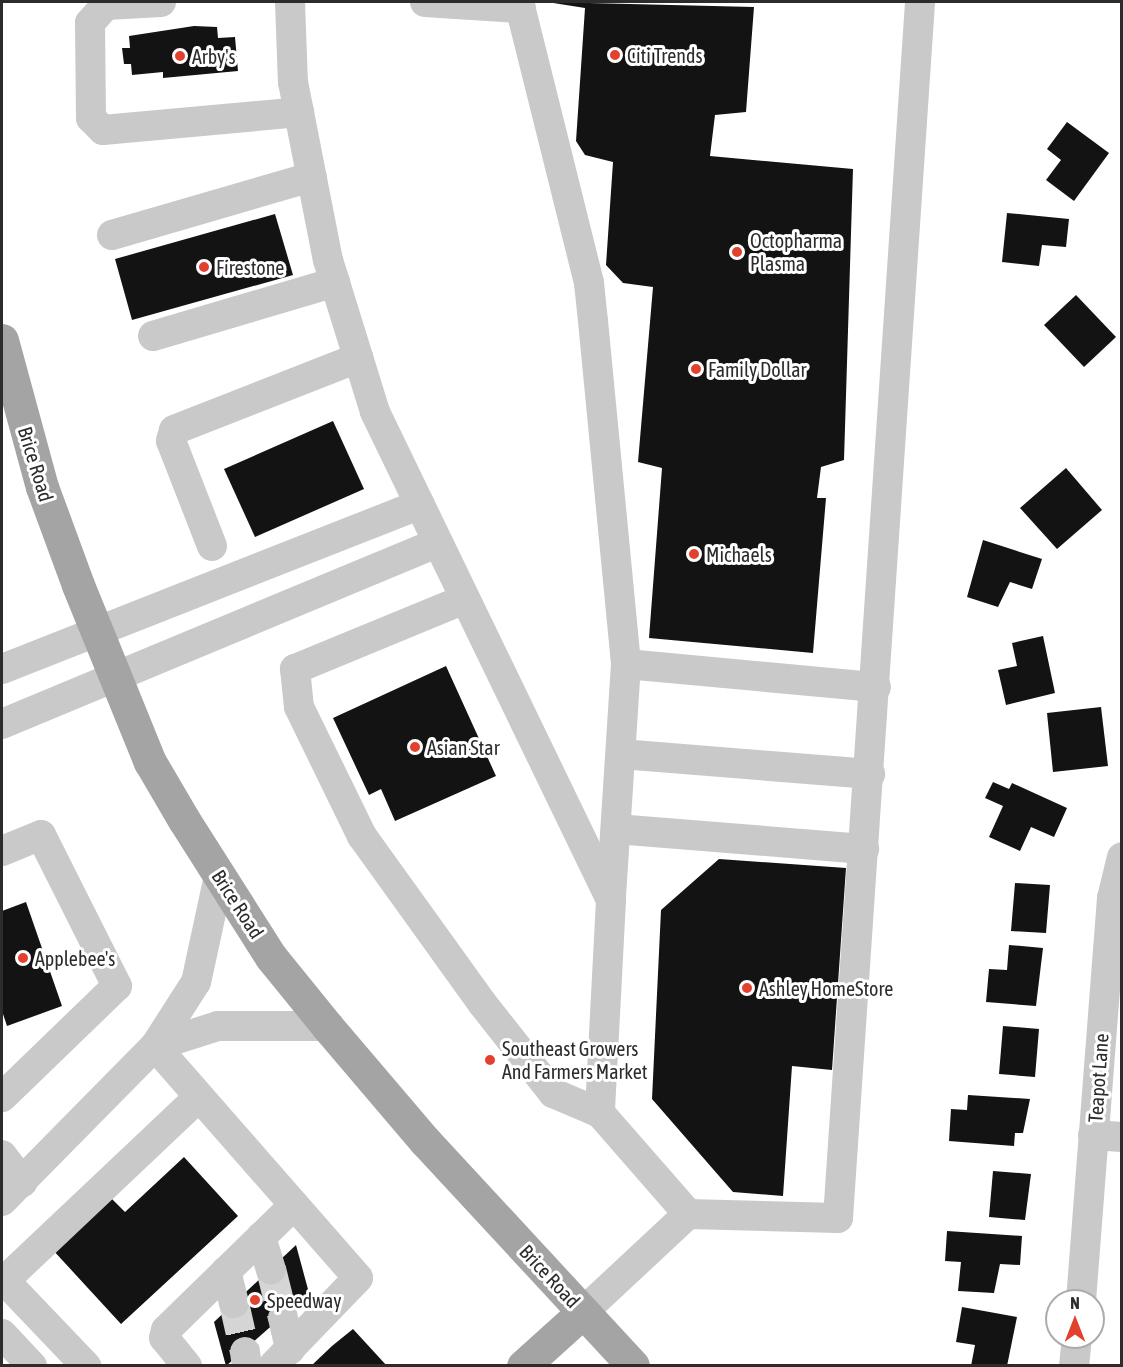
<!DOCTYPE html>
<style>
body{margin:0}
#map{position:relative;width:1123px;height:1367px;overflow:hidden;background:#fff;font-family:"Asap Condensed",sans-serif}
div>[style]{position:absolute}
.building>*{inset:0;background:#131313}
.minor-tunnel>*{height:30px;margin-top:-15px;transform-origin:0;background:repeating-linear-gradient(90deg,#d5d5d5 0 30px,transparent 0 45px)}
.minor>*{height:30px;margin:-15px;padding:0 15px;transform-origin:15px;border-radius:15px;background:#c9c9c9}
.major>*{height:33px;margin:-16.5px;padding:0 16.5px;transform-origin:16.5px;border-radius:16.5px;background:#a4a4a4}
.dots>*{width:16px;height:16px;translate:-50% -50%;box-sizing:border-box;border:3px solid #fff;border-radius:50%}
span{translate:-50% -50%;white-space:nowrap;text-align:center;line-height:1.15;-webkit-text-stroke:6px #fff;paint-order:stroke}
.poi-label{font-size:20px;color:#2c2c2c}
.left{translate:0 -50%;text-align:left}
.street-label{font-size:20px;color:#2c2c2c}
.frame{position:absolute;inset:0;border:3px solid #2c2c2c;pointer-events:none}
.north{position:absolute;left:1045px;top:1289px;width:60px;height:60px;box-sizing:border-box;background:#fff;border:2px solid #ababab;border-radius:50%;rotate:0deg;font-size:16px;font-weight:700;line-height:24px;text-align:center;color:#2c2c2c}
.north::after{content:'';display:block;margin:auto;width:21px;height:27px;background:#e3412f;clip-path:polygon(50% 0,100% 100%,50% 72%,0 100%)}
</style>
<div id="map">
<div class="building">
<div style="clip-path:polygon(547px 2px,754px 7px,746px 112px,715px 115px,710px 156px,853px 169px,844px 460px,821px 467px,817px 498px,826px 498px,813px 653px,649px 638px,662px 468px,638px 462px,653px 287px,623px 283px,606px 265px,613px 162px,585px 155px,576px 141px,585px 8px)"></div>
<div style="clip-path:polygon(194px 26px,217px 27px,218px 38px,235px 37px,238px 71px,163px 78px,163px 72px,132px 75px,131px 64px,124px 64px,122px 48px,130px 48px,129px 36px)"></div>
<div style="clip-path:polygon(1067px 122px,1109px 153px,1074px 201px,1046px 180px,1061px 160px,1047px 149px)"></div>
<div style="clip-path:polygon(1007px 213px,1069px 219px,1066px 247px,1042px 245px,1039px 266px,1002px 262px)"></div>
<div style="clip-path:polygon(275px 214px,293px 275px,132px 320px,115px 259px)"></div>
<div style="clip-path:polygon(1076px 295px,1116px 337px,1084px 367px,1044px 325px)"></div>
<div style="clip-path:polygon(333px 421px,364px 489px,255px 537px,224px 469px)"></div>
<div style="clip-path:polygon(1066px 468px,1102px 510px,1057px 549px,1020px 508px)"></div>
<div style="clip-path:polygon(983px 540px,1042px 559px,1032px 589px,1010px 582px,998px 607px,967px 597px)"></div>
<div style="clip-path:polygon(1043px 636px,1055px 693px,1006px 705px,998px 670px,1017px 666px,1012px 643px)"></div>
<div style="clip-path:polygon(446px 666px,496px 776px,395px 821px,381px 789px,369px 795px,333px 718px)"></div>
<div style="clip-path:polygon(1101px 707px,1108px 766px,1053px 772px,1047px 713px)"></div>
<div style="clip-path:polygon(993px 782px,1009px 789px,1012px 783px,1067px 808px,1054px 837px,1031px 827px,1020px 851px,989px 837px,1003px 806px,985px 798px)"></div>
<div style="clip-path:polygon(719px 859px,846px 868px,832px 1070px,792px 1066px,783px 1196px,733px 1192px,652px 1099px,661px 910px)"></div>
<div style="clip-path:polygon(1015px 883px,1050px 885px,1046px 933px,1011px 931px)"></div>
<div style="clip-path:polygon(26px 902px,62px 1006px,7px 1026px,2px 1011px,2px 911px)"></div>
<div style="clip-path:polygon(1009px 945px,1043px 948px,1036px 1006px,986px 1002px,989px 969px,1007px 970px)"></div>
<div style="clip-path:polygon(1003px 1026px,1039px 1029px,1035px 1077px,999px 1074px)"></div>
<div style="clip-path:polygon(968px 1095px,1030px 1099px,1023px 1133px,1015px 1133px,1014px 1146px,949px 1141px,951px 1109px,967px 1110px)"></div>
<div style="clip-path:polygon(184px 1157px,238px 1216px,121px 1324px,52px 1249px,109px 1196px,125px 1212px)"></div>
<div style="clip-path:polygon(993px 1171px,1031px 1174px,1025px 1220px,989px 1217px)"></div>
<div style="clip-path:polygon(947px 1231px,1022px 1236px,1020px 1265px,1000px 1264px,994px 1293px,958px 1291px,961px 1262px,945px 1261px)"></div>
<div style="clip-path:polygon(296px 1245px,309px 1293px,226px 1366px,214px 1322px)"></div>
<div style="clip-path:polygon(962px 1307px,1017px 1317px,1007px 1366px,971px 1366px,975px 1345px,956px 1342px)"></div>
<div style="clip-path:polygon(353px 1329px,387px 1366px,311px 1366px,332px 1346px)"></div>
</div>
<div class="minor-tunnel">
<div style="left:271px;top:1269px;width:50px;rotate:76.2deg"></div>
<div style="left:234px;top:1303px;width:50px;rotate:77.3deg"></div>
</div>
<div class="minor">
<div style="left:161px;top:2px;width:55px;rotate:176.9deg"></div>
<div style="left:106px;top:5px;width:24px;rotate:132deg"></div>
<div style="left:90px;top:23px;width:95px;rotate:89.4deg"></div>
<div style="left:91px;top:118px;width:17px;rotate:45deg"></div>
<div style="left:103px;top:130px;width:197px;rotate:-5.2deg"></div>
<div style="left:290px;top:2px;width:80px;rotate:87.9deg"></div>
<div style="left:293px;top:82px;width:181px;rotate:78.9deg"></div>
<div style="left:328px;top:260px;width:159px;rotate:72.8deg"></div>
<div style="left:375px;top:412px;width:542px;rotate:64.19deg"></div>
<div style="left:611px;top:900px;width:213px;rotate:93deg"></div>
<div style="left:600px;top:1113px;width:134px;rotate:48.9deg"></div>
<div style="left:425px;top:2px;width:96px;rotate:3.6deg"></div>
<div style="left:519px;top:2px;width:290px;rotate:76deg"></div>
<div style="left:589px;top:283px;width:38px;rotate:84deg"></div>
<div style="left:593px;top:321px;width:345px;rotate:84.5deg"></div>
<div style="left:626px;top:664px;width:233px;rotate:93.7deg"></div>
<div style="left:112px;top:235px;width:208px;rotate:-16.2deg"></div>
<div style="left:153px;top:336px;width:190px;rotate:-16.5deg"></div>
<div style="left:212px;top:546px;width:113px;rotate:-111.3deg"></div>
<div style="left:171px;top:441px;width:11px;rotate:-75deg"></div>
<div style="left:174px;top:430px;width:198px;rotate:-21.4deg"></div>
<div style="left:465px;top:599px;width:184px;rotate:157.6deg"></div>
<div style="left:295px;top:669px;width:38px;rotate:84deg"></div>
<div style="left:299px;top:707px;width:144px;rotate:64deg"></div>
<div style="left:362px;top:836px;width:206px;rotate:54.3deg"></div>
<div style="left:482px;top:1003px;width:115px;rotate:51.7deg"></div>
<div style="left:553px;top:1093px;width:51px;rotate:23.1deg"></div>
<div style="left:626px;top:664px;width:251px;rotate:5.3deg"></div>
<div style="left:2px;top:669px;width:449px;rotate:-21.5deg"></div>
<div style="left:2px;top:724px;width:471px;rotate:-22.6deg"></div>
<div style="left:621px;top:754px;width:250px;rotate:4.6deg"></div>
<div style="left:616px;top:829px;width:249px;rotate:4.6deg"></div>
<div style="left:2px;top:851px;width:42px;rotate:-22.3deg"></div>
<div style="left:41px;top:835px;width:169px;rotate:63.3deg"></div>
<div style="left:117px;top:986px;width:160px;rotate:136deg"></div>
<div style="left:219px;top:876px;width:108px;rotate:102.2deg"></div>
<div style="left:196px;top:982px;width:76px;rotate:122.6deg"></div>
<div style="left:155px;top:1046px;width:66px;rotate:-17.6deg"></div>
<div style="left:218px;top:1026px;width:109px"></div>
<div style="left:1093px;top:1135px;width:29px;rotate:4deg"></div>
<div style="left:2px;top:1155px;width:34px;rotate:53deg"></div>
<div style="left:2px;top:1201px;width:218px;rotate:-45.4deg"></div>
<div style="left:155px;top:1046px;width:308px;rotate:48.8deg"></div>
<div style="left:358px;top:1278px;width:122px;rotate:134deg"></div>
<div style="left:261px;top:1237px;width:34px;rotate:73deg"></div>
<div style="left:226px;top:1271px;width:33px;rotate:76deg"></div>
<div style="left:2px;top:1278px;width:122px;rotate:46.3deg"></div>
<div style="left:2px;top:1283px;width:271px;rotate:-43.4deg"></div>
<div style="left:1081px;top:1301px;width:404px;rotate:-85.6deg"></div>
<div style="left:1112px;top:898px;width:42px;rotate:-76.3deg"></div>
<div style="left:583px;top:1312px;width:144px;rotate:-43deg"></div>
<div style="left:688px;top:1214px;width:150px;rotate:1.5deg"></div>
<div style="left:838px;top:1218px;width:1219px;rotate:-86.14deg"></div>
<div style="left:283px;top:1318px;width:32px;rotate:77deg"></div>
<div style="left:2px;top:1334px;width:44px;rotate:46.8deg"></div>
<div style="left:245px;top:1352px;width:14px;rotate:82deg"></div>
<div style="left:187px;top:1366px;width:36px;rotate:-129deg"></div>
<div style="left:164px;top:1338px;width:8px;rotate:-76deg"></div>
<div style="left:166px;top:1330px;width:179px;rotate:-44.3deg"></div>
<div style="left:1074px;top:1366px;width:29px;rotate:-84deg"></div>
</div>
<div class="major">
<div style="left:2px;top:340px;width:152px;rotate:74.8deg"></div>
<div style="left:42px;top:487px;width:104px;rotate:69.8deg"></div>
<div style="left:78px;top:585px;width:191px;rotate:67.9deg"></div>
<div style="left:150px;top:762px;width:67px;rotate:59.6deg"></div>
<div style="left:184px;top:820px;width:162px;rotate:57.6deg"></div>
<div style="left:271px;top:957px;width:89px;rotate:50.9deg"></div>
<div style="left:327px;top:1026px;width:151px;rotate:49.6deg"></div>
<div style="left:425px;top:1141px;width:306px;rotate:47.2deg"></div>
<div style="left:523px;top:1366px;width:81px;rotate:-42deg"></div>
</div>
<div class="dots">
<div style="left:615px;top:55px;background:#e3412f"></div>
<div style="left:180px;top:56px;background:#e3412f"></div>
<div style="left:737px;top:252px;background:#e3412f"></div>
<div style="left:204px;top:267px;background:#e3412f"></div>
<div style="left:696px;top:369px;background:#e3412f"></div>
<div style="left:694px;top:554px;background:#e3412f"></div>
<div style="left:415px;top:747px;background:#e3412f"></div>
<div style="left:23px;top:958px;background:#e3412f"></div>
<div style="left:747px;top:988px;background:#e3412f"></div>
<div style="left:490px;top:1060px;background:#e3412f"></div>
<div style="left:255px;top:1300px;background:#e3412f"></div>
</div>
<div class="poi-label">
<span class="left" style="left:627px;top:55px">Citi Trends</span>
<span class="left" style="left:192px;top:56px">Arby's</span>
<span class="left" style="left:750px;top:252px">Octopharma<br>Plasma</span>
<span class="left" style="left:216px;top:267px">Firestone</span>
<span class="left" style="left:708px;top:369px">Family Dollar</span>
<span class="left" style="left:706px;top:554px">Michaels</span>
<span class="left" style="left:427px;top:747px">Asian Star</span>
<span class="left" style="left:35px;top:958px">Applebee's</span>
<span class="left" style="left:759px;top:988px">Ashley HomeStore</span>
<span class="left" style="left:502px;top:1060px">Southeast Growers<br>And Farmers Market</span>
<span class="left" style="left:267px;top:1300px">Speedway</span>
</div>
<div class="street-label">
<span style="left:36px;top:464px;rotate:73deg">Brice Road</span>
<span style="left:238px;top:904px;rotate:57deg">Brice Road</span>
<span style="left:1098px;top:1078px;rotate:-86deg">Teapot Lane</span>
<span style="left:550px;top:1276px;rotate:47deg">Brice Road</span>
</div>
<div class="frame"></div>
<div class="north">N</div>
</div>
